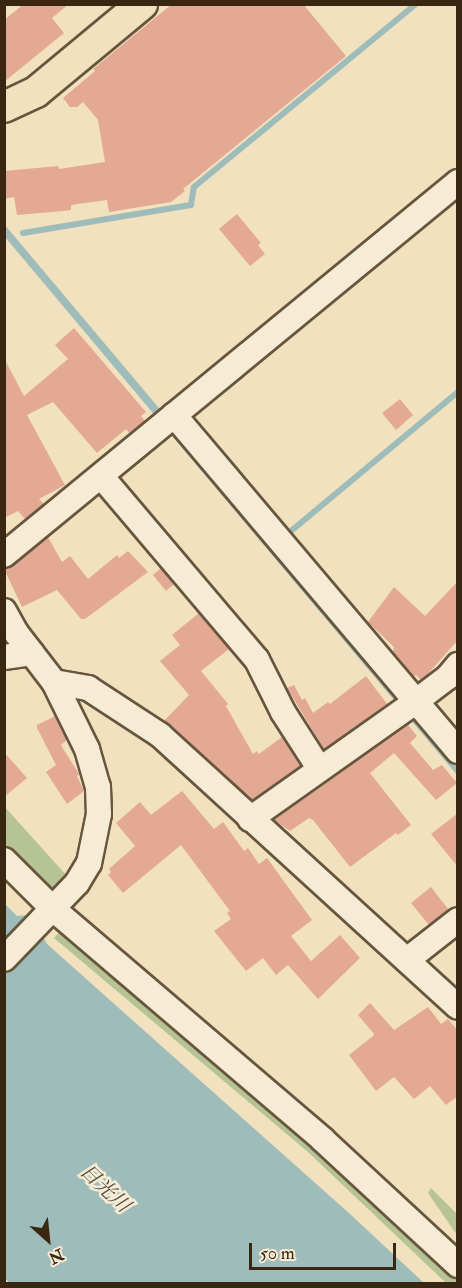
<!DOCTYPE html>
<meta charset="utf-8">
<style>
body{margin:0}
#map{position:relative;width:462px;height:1288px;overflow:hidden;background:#f1e1bf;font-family:"IM FELL Double Pica","Noto Serif JP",serif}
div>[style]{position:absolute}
.green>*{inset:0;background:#b6c395}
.water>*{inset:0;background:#9dbcba}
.stream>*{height:6px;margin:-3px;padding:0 3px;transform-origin:3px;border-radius:3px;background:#9dbcba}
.building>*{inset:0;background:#e3a994}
.roads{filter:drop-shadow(2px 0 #67563d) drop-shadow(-2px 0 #67563d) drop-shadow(0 2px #67563d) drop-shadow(0 -2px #67563d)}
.minor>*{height:24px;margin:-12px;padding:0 12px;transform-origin:12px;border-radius:12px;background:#f6ecd5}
.major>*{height:30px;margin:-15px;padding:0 15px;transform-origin:15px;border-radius:15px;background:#f1e1bf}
span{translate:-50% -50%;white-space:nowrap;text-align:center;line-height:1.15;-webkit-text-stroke:5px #f6ecd5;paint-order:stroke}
.water-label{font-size:20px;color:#524c3c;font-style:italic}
.frame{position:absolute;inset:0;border:6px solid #392712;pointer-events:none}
.north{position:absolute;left:18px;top:1210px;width:60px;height:60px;-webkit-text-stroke:4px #f6ecd5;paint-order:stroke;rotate:153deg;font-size:16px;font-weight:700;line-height:24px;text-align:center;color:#392712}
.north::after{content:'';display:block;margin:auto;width:21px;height:27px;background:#392712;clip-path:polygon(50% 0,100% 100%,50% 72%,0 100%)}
.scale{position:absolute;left:249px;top:1243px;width:147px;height:27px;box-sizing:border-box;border:3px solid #392712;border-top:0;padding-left:8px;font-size:18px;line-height:21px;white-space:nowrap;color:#392712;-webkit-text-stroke:4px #f6ecd5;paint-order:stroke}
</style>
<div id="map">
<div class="green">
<div style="clip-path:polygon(4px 806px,67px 876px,53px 889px,34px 881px,5px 850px)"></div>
<div style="clip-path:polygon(62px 929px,317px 1144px,457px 1277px,457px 1283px,446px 1283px,308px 1152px,54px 938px)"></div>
<div style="clip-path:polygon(431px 1188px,457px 1214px,457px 1235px,428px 1193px)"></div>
</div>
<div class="water">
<div style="clip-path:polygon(4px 224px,457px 762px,457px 775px,5px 237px)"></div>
<div style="clip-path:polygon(4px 903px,17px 916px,30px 915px,47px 944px,350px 1214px,424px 1283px,10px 1283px,4px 1278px)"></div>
</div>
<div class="stream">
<div style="left:23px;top:233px;width:170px;rotate:-9.5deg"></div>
<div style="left:191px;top:205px;width:18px;rotate:-81deg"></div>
<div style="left:194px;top:187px;width:288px;rotate:-39.5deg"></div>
<div style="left:285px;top:536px;width:225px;rotate:-39.8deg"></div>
</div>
<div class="building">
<div style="clip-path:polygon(24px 4px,69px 4px,52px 18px,64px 33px,4px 82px,4px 20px)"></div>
<div style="clip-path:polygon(172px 4px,303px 4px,346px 56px,183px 189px,185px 191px,171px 202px,109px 212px,107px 200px,71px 205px,71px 210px,63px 211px,17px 215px,14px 197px,4px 199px,4px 171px,58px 166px,59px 169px,105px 162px,98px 120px,83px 102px,77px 107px,70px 107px,63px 98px,95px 71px,93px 69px)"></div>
<div style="clip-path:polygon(237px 214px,261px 243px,258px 245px,265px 254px,250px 266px,219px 229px)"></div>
<div style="clip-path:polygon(74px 328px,146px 412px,141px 416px,145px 421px,129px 433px,126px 429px,97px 453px,53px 402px,27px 415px,65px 485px,39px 499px,44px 504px,25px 519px,18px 511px,4px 518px,4px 358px,24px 396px,68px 359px,55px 345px)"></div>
<div style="clip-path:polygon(400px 399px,413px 415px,396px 430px,382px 413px)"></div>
<div style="clip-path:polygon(48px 537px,62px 562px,70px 556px,88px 579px,117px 555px,119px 558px,128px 551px,148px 572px,85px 619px,81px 619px,57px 590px,22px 607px,4px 569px,13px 566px)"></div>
<div style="clip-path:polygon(161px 568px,174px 584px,166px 591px,153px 575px)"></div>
<div style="clip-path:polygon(458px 581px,458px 640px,426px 676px,421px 680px,416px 675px,414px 677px,393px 652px,394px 647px,368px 622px,394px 587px,425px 616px)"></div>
<div style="clip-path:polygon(199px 613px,229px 649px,201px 671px,228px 704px,226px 706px,253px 754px,257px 751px,259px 754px,282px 737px,301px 766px,252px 800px,164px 721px,189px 695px,160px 661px,180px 645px,172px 635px)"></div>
<div style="clip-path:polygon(366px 676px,387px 704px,324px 749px,287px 688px,294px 685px,302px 700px,305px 698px,313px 713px,328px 702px,330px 704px)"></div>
<div style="clip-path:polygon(55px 716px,67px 740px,61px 745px,79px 774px,77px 776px,84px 791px,67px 804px,46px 772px,56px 765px,37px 728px,37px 725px)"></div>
<div style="clip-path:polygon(408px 725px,417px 736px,410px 743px,433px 770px,442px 765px,457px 783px,436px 800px,394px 753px,370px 773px,411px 825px,398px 835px,396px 833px,350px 867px,313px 820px,309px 818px,290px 831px,274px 820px)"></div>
<div style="clip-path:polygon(4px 752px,27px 778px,4px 797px)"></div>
<div style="clip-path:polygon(182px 791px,214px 829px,223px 822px,244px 851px,248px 848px,259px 864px,267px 858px,312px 920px,291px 936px,311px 961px,340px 935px,360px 958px,318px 999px,288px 965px,276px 975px,263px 958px,246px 971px,214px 931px,231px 919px,227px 913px,230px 911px,181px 845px,123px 893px,108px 875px,111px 872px,109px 869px,135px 846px,116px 823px,140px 802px,151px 815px)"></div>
<div style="clip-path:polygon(458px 813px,458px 867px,431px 834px)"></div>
<div style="clip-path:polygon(431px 887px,448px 909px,429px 925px,411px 903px)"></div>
<div style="clip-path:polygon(370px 1003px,394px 1030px,428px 1007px,441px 1024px,448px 1019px,458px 1031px,458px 1096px,446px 1105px,430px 1086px,414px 1099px,394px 1077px,376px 1091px,349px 1055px,373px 1036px,374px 1034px,358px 1015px)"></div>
</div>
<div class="roads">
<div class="minor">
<div style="left:174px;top:415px;width:440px;rotate:49.8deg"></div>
<div style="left:101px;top:476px;width:241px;rotate:49.7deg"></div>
<div style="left:257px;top:660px;width:58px;rotate:63.4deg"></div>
<div style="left:283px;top:712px;width:67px;rotate:57.3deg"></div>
<div style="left:4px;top:555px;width:588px;rotate:-39.41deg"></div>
<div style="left:4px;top:611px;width:26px;rotate:61deg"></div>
<div style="left:17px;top:634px;width:61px;rotate:52.4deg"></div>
<div style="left:54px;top:682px;width:75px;rotate:63.8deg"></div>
<div style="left:87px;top:749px;width:40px;rotate:74deg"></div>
<div style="left:98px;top:787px;width:27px;rotate:88deg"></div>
<div style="left:99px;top:814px;width:50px;rotate:101.5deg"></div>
<div style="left:89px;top:863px;width:23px;rotate:121deg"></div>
<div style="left:77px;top:883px;width:105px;rotate:133.8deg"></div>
<div style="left:4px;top:657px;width:28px;rotate:-8deg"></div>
<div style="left:54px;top:682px;width:35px;rotate:10deg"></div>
<div style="left:88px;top:688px;width:86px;rotate:33.1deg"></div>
<div style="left:160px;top:735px;width:403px;rotate:42.4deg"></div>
<div style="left:250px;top:819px;width:202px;rotate:-35.3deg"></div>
<div style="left:415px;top:702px;width:41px;rotate:-37.1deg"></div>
<div style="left:448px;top:677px;width:16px;rotate:-50deg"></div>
<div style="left:4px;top:860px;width:69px;rotate:45deg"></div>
<div style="left:53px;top:909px;width:355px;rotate:40.5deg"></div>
<div style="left:323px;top:1140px;width:184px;rotate:42.8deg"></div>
<div style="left:407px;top:960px;width:65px;rotate:-38.1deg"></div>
</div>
<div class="major">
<div style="left:4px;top:107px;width:35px;rotate:-25deg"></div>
<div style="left:36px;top:92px;width:138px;rotate:-39.7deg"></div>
</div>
</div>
<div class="water-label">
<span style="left:105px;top:1188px;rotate:43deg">日光川</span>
</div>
<div class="frame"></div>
<div class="north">N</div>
<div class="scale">50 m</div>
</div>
